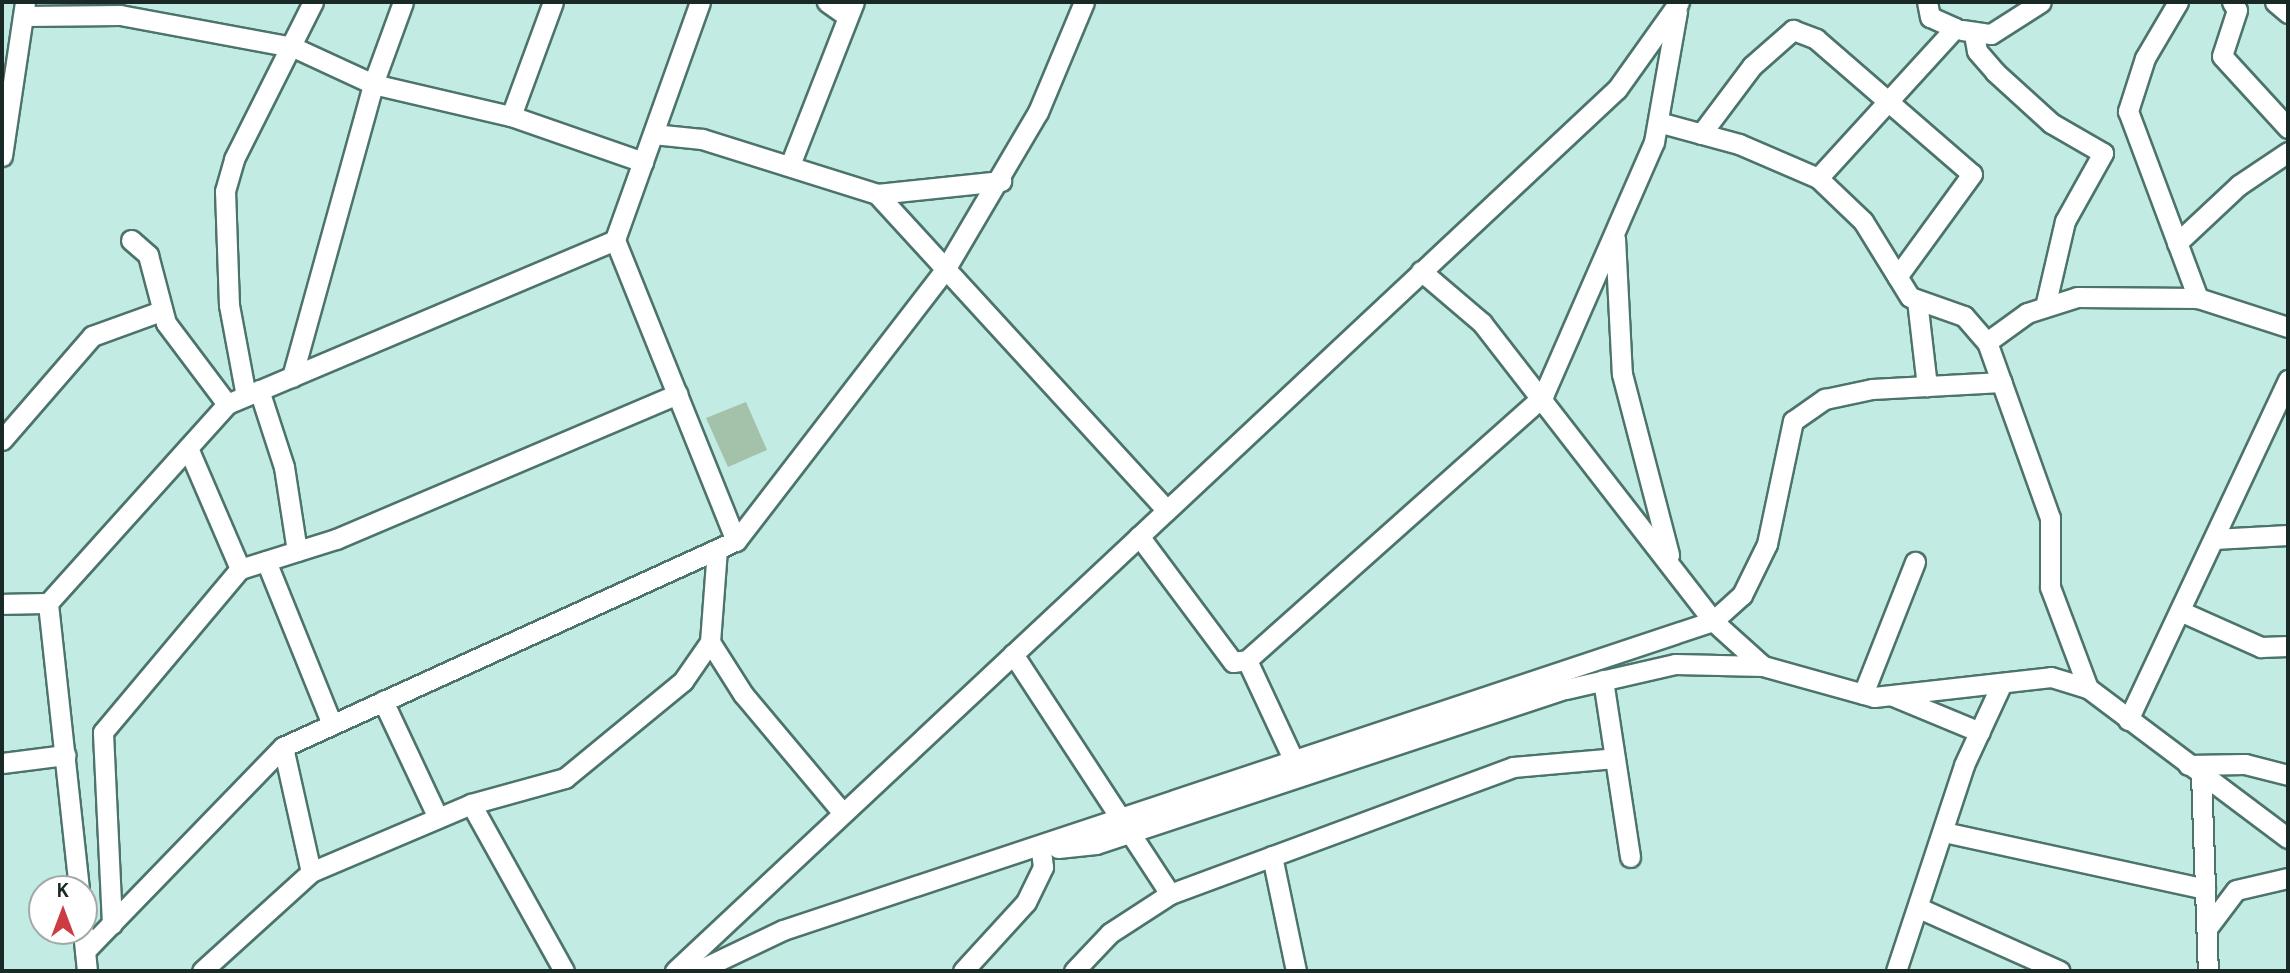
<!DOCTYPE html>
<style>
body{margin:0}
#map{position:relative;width:2290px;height:973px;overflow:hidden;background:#c1ebe3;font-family:"DM Sans",sans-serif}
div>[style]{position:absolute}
.building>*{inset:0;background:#a4c1a9}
.roads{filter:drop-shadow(2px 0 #4c736c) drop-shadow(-2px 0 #4c736c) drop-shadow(0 2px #4c736c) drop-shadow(0 -2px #4c736c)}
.minor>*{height:19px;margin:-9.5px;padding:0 9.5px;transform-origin:9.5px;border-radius:9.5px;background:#fff}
span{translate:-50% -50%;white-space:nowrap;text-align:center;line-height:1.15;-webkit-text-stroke:6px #fff;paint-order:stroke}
.frame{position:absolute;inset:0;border:4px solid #182926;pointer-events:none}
.north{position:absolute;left:28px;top:875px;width:70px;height:70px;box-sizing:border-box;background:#fff;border:2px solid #a3a9a8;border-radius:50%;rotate:0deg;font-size:19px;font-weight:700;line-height:28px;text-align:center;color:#182926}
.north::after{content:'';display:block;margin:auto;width:24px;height:32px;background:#cc3c43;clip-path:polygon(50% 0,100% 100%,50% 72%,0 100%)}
</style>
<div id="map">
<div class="building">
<div style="clip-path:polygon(746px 402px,767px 450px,728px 467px,706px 418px)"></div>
</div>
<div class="roads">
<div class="minor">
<div style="left:700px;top:2px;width:253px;rotate:109.7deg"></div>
<div style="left:615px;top:240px;width:324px;rotate:68.1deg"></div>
<div style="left:827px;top:2px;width:24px;rotate:35deg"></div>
<div style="left:2178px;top:2px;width:65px;rotate:120.5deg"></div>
<div style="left:2145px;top:58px;width:56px;rotate:107.8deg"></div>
<div style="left:2128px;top:111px;width:200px;rotate:69.5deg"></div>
<div style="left:2232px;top:2px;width:9px;rotate:58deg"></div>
<div style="left:2237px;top:10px;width:48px;rotate:108.1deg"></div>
<div style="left:2222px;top:56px;width:98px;rotate:47.5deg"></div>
<div style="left:2275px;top:2px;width:17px;rotate:40deg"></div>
<div style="left:25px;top:16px;width:95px;rotate:-0.6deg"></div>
<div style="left:120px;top:15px;width:176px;rotate:10.5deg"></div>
<div style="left:293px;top:47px;width:88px;rotate:24.8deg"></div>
<div style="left:373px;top:84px;width:142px;rotate:13.1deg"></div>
<div style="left:511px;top:116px;width:140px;rotate:19.2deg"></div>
<div style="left:1962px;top:30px;width:29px;rotate:8deg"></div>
<div style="left:1991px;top:34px;width:59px;rotate:-32.6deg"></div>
<div style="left:1974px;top:34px;width:17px;rotate:80deg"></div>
<div style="left:1977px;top:51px;width:28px;rotate:49deg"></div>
<div style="left:1995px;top:72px;width:76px;rotate:42.3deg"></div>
<div style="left:2051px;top:123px;width:60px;rotate:30deg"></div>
<div style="left:2103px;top:153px;width:78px;rotate:119.2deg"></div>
<div style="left:2065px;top:221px;width:88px;rotate:103.1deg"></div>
<div style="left:511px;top:116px;width:121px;rotate:-69.8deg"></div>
<div style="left:1658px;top:122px;width:84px;rotate:15.2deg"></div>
<div style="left:1739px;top:144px;width:86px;rotate:23.3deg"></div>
<div style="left:1818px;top:178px;width:62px;rotate:43.7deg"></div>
<div style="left:1863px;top:221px;width:89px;rotate:58.3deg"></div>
<div style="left:1910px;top:297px;width:57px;rotate:19.4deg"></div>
<div style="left:1964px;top:316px;width:35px;rotate:49deg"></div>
<div style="left:1987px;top:342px;width:187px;rotate:70.3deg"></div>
<div style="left:2050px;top:518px;width:69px;rotate:90deg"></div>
<div style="left:2050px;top:587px;width:108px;rotate:69.4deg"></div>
<div style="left:653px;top:134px;width:49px;rotate:5.8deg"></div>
<div style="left:702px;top:139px;width:183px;rotate:17.4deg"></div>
<div style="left:877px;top:194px;width:429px;rotate:47.5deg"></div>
<div style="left:1701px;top:134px;width:85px;rotate:-53.1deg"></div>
<div style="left:1752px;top:66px;width:55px;rotate:-41.3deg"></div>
<div style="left:1793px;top:30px;width:25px;rotate:21deg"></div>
<div style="left:1816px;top:39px;width:206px;rotate:40.9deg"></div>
<div style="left:1972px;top:174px;width:127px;rotate:126.1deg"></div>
<div style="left:2px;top:156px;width:156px;rotate:-81.5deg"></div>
<div style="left:790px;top:165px;width:175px;rotate:-68.6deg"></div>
<div style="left:1818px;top:178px;width:203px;rotate:-47.6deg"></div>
<div style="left:1955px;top:28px;width:27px;rotate:-156deg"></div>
<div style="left:1930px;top:17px;width:15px;rotate:-101deg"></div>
<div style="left:877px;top:194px;width:125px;rotate:-6deg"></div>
<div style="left:1615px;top:238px;width:136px;rotate:87.1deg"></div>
<div style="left:1622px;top:374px;width:187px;rotate:75.4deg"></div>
<div style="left:131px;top:240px;width:23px;rotate:41deg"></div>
<div style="left:148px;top:255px;width:70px;rotate:75.2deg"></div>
<div style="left:166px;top:323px;width:101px;rotate:53deg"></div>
<div style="left:2177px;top:243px;width:85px;rotate:-43.1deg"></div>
<div style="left:2239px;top:185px;width:59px;rotate:-34deg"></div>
<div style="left:1421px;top:271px;width:80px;rotate:40.4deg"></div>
<div style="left:1482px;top:323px;width:377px;rotate:52.2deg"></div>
<div style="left:1713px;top:621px;width:67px;rotate:42deg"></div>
<div style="left:1763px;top:666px;width:115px;rotate:15.6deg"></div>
<div style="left:1874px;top:697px;width:178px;rotate:-6.4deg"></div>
<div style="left:2051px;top:677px;width:39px;rotate:17deg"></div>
<div style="left:2088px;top:688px;width:250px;rotate:36.9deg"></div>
<div style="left:1917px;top:300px;width:87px;rotate:83.4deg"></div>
<div style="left:1987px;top:342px;width:49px;rotate:-35.9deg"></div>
<div style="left:2027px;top:313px;width:52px;rotate:-17.7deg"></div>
<div style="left:2077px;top:297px;width:121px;rotate:0.5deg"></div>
<div style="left:2198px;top:298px;width:95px;rotate:17.9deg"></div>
<div style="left:292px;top:377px;width:304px;rotate:-74.5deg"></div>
<div style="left:373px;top:84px;width:87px;rotate:-69.9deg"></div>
<div style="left:259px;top:390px;width:81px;rotate:72deg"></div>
<div style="left:284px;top:467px;width:85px;rotate:81.2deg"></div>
<div style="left:246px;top:396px;width:93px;rotate:-100.6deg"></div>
<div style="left:229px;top:305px;width:114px;rotate:-92deg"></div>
<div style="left:225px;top:191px;width:33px;rotate:-74deg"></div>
<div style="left:234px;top:159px;width:176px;rotate:-63.3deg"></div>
<div style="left:2px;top:440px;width:138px;rotate:-49.1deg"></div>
<div style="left:92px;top:336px;width:73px;rotate:-19.9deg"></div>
<div style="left:188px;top:448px;width:132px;rotate:66.7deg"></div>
<div style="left:1139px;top:536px;width:157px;rotate:53.3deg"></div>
<div style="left:1233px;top:662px;width:14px;rotate:-8deg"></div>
<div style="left:2214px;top:539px;width:74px;rotate:-3.1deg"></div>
<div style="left:266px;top:561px;width:176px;rotate:68deg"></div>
<div style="left:2px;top:604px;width:46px;rotate:-1.2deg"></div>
<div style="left:2180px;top:611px;width:89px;rotate:24deg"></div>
<div style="left:2261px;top:647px;width:27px;rotate:-2deg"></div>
<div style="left:710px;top:642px;width:62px;rotate:57.6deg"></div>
<div style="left:743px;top:694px;width:155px;rotate:50deg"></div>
<div style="left:1013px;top:654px;width:287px;rotate:56.8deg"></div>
<div style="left:1603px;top:680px;width:179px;rotate:81.3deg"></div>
<div style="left:1863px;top:694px;width:142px;rotate:-68.5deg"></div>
<div style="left:1893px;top:696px;width:94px;rotate:22.5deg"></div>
<div style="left:383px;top:701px;width:129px;rotate:64.8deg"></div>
<div style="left:2128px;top:720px;width:376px;rotate:-64.8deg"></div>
<div style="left:283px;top:747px;width:128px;rotate:77.4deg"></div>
<div style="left:1294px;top:761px;width:111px;rotate:-115deg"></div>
<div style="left:1247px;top:660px;width:397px;rotate:-41.7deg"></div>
<div style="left:1543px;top:396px;width:277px;rotate:-66.4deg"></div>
<div style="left:1654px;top:142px;width:133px;rotate:-80deg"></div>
<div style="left:2px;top:763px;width:64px;rotate:-7.2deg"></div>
<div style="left:2188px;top:765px;width:57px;rotate:-1deg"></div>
<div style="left:2245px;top:764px;width:44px;rotate:14.3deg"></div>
<div style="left:2201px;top:774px;width:197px;rotate:88deg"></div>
<div style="left:471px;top:804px;width:191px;rotate:60.9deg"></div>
<div style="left:1944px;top:832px;width:267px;rotate:12.3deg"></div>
<div style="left:1058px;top:848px;width:38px;rotate:-6deg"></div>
<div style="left:1096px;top:844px;width:495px;rotate:-18.3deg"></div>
<div style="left:1566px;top:689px;width:112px;rotate:-12.9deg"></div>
<div style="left:1675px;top:664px;width:88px;rotate:1.3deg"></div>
<div style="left:1272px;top:856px;width:117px;rotate:78.2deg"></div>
<div style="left:79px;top:889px;width:288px;rotate:-96.2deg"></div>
<div style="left:48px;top:603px;width:268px;rotate:-48deg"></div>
<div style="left:227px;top:404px;width:421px;rotate:-22.9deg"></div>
<div style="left:1919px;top:908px;width:154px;rotate:24.1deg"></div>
<div style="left:112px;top:924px;width:192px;rotate:-92.7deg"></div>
<div style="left:103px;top:732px;width:213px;rotate:-50deg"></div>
<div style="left:240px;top:569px;width:101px;rotate:-17.4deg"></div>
<div style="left:336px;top:539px;width:371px;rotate:-23deg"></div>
<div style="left:2208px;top:927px;width:46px;rotate:-52.9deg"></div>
<div style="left:2236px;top:890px;width:53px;rotate:-13deg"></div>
<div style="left:83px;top:931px;width:40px;rotate:84.3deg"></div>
<div style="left:85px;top:951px;width:284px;rotate:-45.9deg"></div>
<div style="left:283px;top:747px;width:498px;rotate:-24.5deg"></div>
<div style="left:736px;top:541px;width:344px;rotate:-52.4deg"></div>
<div style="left:946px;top:268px;width:181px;rotate:-59.5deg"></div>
<div style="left:1038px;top:112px;width:119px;rotate:-67.3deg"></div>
<div style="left:202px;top:971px;width:147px;rotate:-42.2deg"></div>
<div style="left:311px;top:872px;width:174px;rotate:-23deg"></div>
<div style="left:471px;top:804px;width:98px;rotate:-15.5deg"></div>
<div style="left:565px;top:778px;width:153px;rotate:-39.4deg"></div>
<div style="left:683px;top:681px;width:47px;rotate:-55.3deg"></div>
<div style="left:710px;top:642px;width:93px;rotate:-85.7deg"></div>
<div style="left:675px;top:971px;width:1290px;rotate:-43.12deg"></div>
<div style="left:1617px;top:89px;width:107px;rotate:-54.5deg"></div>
<div style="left:697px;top:971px;width:95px;rotate:-25.5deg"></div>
<div style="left:783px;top:930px;width:980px;rotate:-18.38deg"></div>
<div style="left:1713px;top:621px;width:39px;rotate:-42deg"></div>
<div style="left:1742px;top:595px;width:57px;rotate:-63.9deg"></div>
<div style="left:1767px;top:544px;width:126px;rotate:-78.1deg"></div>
<div style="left:1793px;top:421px;width:39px;rotate:-35deg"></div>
<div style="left:1825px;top:399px;width:48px;rotate:-12deg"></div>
<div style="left:1872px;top:389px;width:130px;rotate:-3.1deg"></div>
<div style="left:963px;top:971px;width:93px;rotate:-47.6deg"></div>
<div style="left:1026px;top:902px;width:39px;rotate:-64deg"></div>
<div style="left:1043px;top:867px;width:17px;rotate:-97deg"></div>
<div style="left:1074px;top:971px;width:52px;rotate:-46.5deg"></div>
<div style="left:1110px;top:933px;width:72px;rotate:-33deg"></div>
<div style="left:1170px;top:894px;width:366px;rotate:-20.3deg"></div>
<div style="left:1513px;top:767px;width:102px;rotate:-5deg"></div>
<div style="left:1896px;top:971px;width:217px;rotate:-71.7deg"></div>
<div style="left:1964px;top:765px;width:90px;rotate:-65.1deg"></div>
</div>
</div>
<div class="frame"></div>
<div class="north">K</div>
</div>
